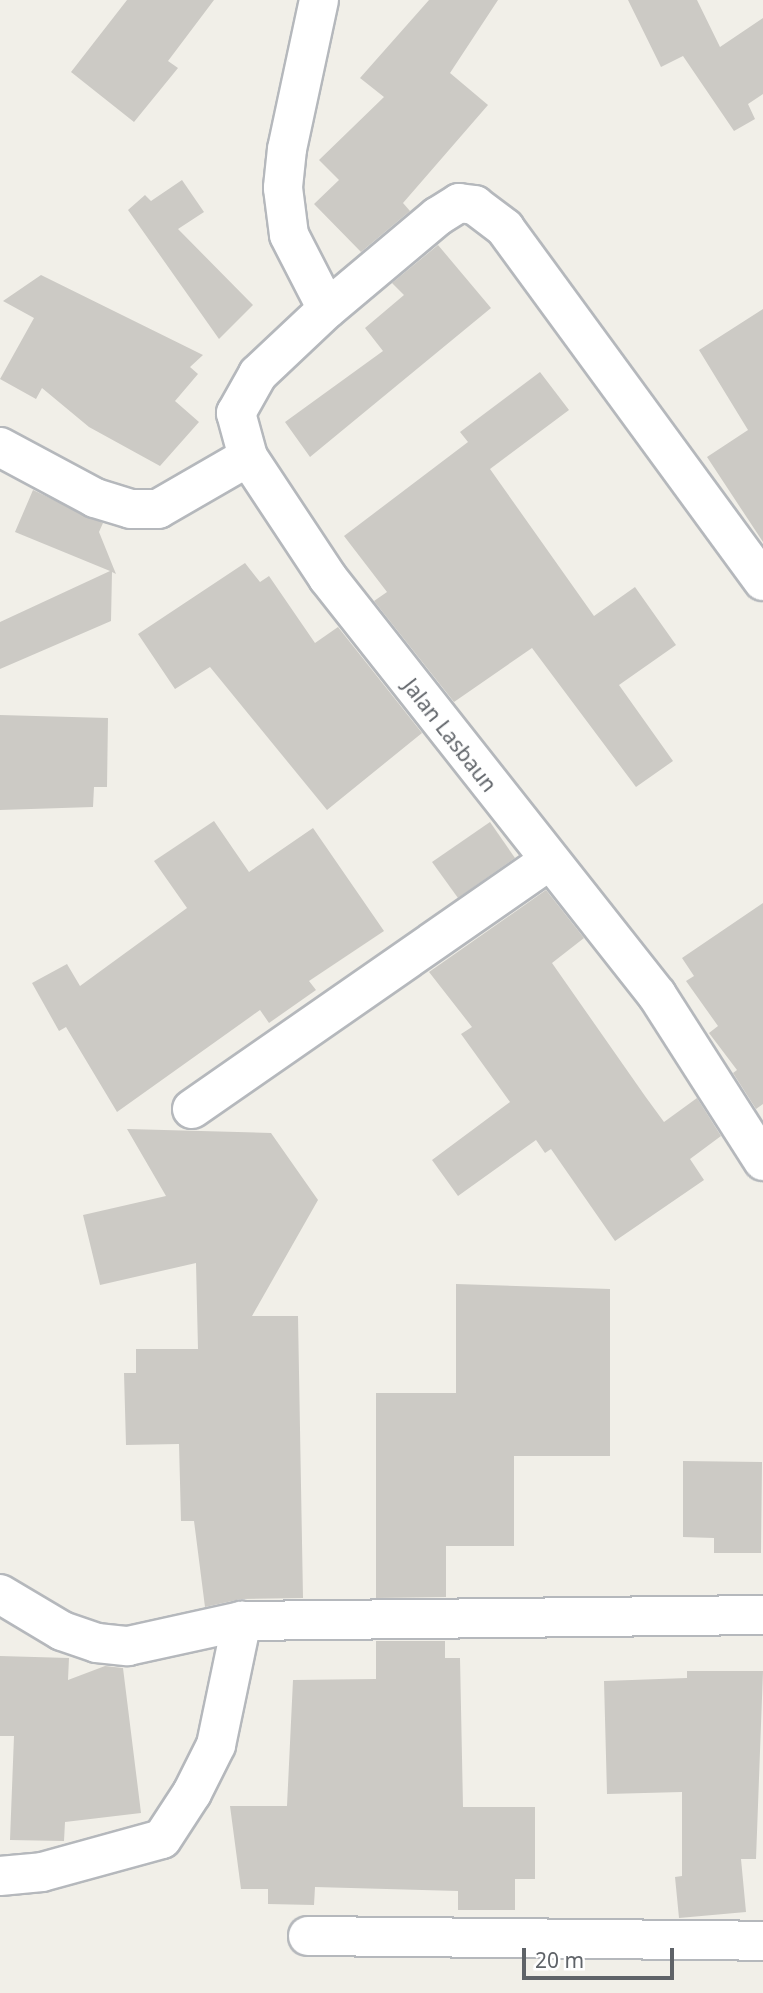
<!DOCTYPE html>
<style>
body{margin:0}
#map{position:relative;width:763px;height:1993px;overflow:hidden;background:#f1efe8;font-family:"Noto Sans",sans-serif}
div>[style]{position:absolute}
.building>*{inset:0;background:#cccac5}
.roads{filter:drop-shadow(2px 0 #b5b8bc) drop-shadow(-2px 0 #b5b8bc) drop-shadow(0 2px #b5b8bc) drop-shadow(0 -2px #b5b8bc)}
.street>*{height:38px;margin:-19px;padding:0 19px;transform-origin:19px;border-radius:19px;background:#fff}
span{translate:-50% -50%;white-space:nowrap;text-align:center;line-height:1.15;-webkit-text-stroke:7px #fff;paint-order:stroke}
.street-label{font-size:21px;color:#5f6368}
.scale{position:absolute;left:522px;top:1948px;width:152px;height:32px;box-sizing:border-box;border:4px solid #5f6368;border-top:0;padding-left:9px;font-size:21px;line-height:24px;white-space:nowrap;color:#5f6368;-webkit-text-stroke:5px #fff;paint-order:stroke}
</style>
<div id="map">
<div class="building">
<div style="clip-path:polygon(127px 0,214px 0,168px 61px,178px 68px,134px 122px,71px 72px)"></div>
<div style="clip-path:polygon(429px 0,498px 0,450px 73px,488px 105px,403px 203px,410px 211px,361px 252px,314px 204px,339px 180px,319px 160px,384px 97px,360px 78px)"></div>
<div style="clip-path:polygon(628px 0,697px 0,720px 47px,763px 18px,763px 94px,748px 104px,755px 119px,734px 131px,683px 56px,661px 67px)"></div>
<div style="clip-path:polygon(182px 180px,204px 212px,178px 229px,253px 305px,219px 339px,128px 210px,145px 195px,151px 201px)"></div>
<div style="clip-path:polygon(438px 245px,491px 308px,310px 457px,285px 422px,383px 351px,365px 328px,404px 295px,392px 283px)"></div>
<div style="clip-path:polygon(41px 275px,203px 355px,190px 367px,198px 374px,175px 401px,199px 422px,160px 466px,89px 427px,42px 388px,36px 399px,0 379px,34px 318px,3px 301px)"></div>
<div style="clip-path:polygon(763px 309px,763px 542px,707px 457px,748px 430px,699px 350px)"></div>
<div style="clip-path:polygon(540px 372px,569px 410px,490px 469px,594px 616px,635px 587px,676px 645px,619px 685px,673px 761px,636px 787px,532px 648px,454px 702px,374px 601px,387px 592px,344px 536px,468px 442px,460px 432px)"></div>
<div style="clip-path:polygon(33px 490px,103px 523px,99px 532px,116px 574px,112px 572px,111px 621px,0 669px,0 622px,110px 571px,15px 532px)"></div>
<div style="clip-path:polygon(245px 563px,260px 582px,269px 576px,315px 643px,338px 627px,422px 733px,327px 810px,210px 667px,175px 689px,138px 634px)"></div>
<div style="clip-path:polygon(0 715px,108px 718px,107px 787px,94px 787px,93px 807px,0 810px)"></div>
<div style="clip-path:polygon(214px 821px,249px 872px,313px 828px,384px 931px,309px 981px,316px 990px,269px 1023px,260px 1010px,117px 1112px,66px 1027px,59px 1031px,32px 983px,67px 964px,80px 986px,187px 908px,154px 861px)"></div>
<div style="clip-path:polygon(490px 822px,515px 858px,458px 898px,432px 862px)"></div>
<div style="clip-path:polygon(546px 890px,584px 938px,552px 963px,645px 1096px,664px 1122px,697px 1098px,721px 1136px,690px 1159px,704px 1180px,615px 1241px,551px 1149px,545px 1153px,536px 1140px,458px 1196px,432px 1160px,510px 1102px,461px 1034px,472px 1027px,429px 972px)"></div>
<div style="clip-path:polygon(763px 903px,763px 1104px,756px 1109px,733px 1073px,737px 1070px,709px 1033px,718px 1026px,686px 981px,694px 976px,682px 958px)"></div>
<div style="clip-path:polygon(127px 1129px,271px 1133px,318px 1200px,252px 1316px,298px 1316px,303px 1598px,241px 1599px,205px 1607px,194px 1521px,181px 1521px,179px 1444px,126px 1445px,124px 1373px,136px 1373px,136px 1349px,198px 1349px,196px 1263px,100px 1285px,83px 1215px,166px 1196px)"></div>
<div style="clip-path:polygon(456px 1284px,610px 1289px,610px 1456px,514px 1456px,514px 1546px,446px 1546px,446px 1597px,376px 1598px,376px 1393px,456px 1393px)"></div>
<div style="clip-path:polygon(683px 1461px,762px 1462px,761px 1553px,714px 1553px,714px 1538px,683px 1537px)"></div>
<div style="clip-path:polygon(376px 1641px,445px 1641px,445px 1658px,460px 1658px,463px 1807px,535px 1807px,535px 1879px,515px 1879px,515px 1910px,458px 1910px,458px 1891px,315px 1887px,314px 1905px,268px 1904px,268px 1889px,241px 1889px,230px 1806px,287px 1806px,293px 1680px,376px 1679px)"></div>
<div style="clip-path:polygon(0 1656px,69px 1658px,68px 1680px,105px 1666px,123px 1668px,141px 1813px,65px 1822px,64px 1841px,10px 1840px,14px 1736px,0 1736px)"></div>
<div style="clip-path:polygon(687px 1671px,763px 1671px,756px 1859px,741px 1859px,746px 1912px,679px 1918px,675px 1877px,682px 1876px,682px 1792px,607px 1794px,604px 1681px,687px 1678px)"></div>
</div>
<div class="roads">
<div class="street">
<div style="left:319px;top:0;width:152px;rotate:102.1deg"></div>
<div style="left:287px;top:149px;width:39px;rotate:96deg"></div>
<div style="left:283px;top:188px;width:47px;rotate:82.7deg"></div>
<div style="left:289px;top:235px;width:83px;rotate:62.8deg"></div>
<div style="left:0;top:447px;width:108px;rotate:28.2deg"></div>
<div style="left:95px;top:498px;width:38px;rotate:17deg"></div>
<div style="left:131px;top:509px;width:27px"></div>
<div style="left:158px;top:509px;width:104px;rotate:-30deg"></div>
<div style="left:763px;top:581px;width:437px;rotate:-126.2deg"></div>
<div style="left:505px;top:228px;width:38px;rotate:-143deg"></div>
<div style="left:475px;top:205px;width:16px;rotate:-173deg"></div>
<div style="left:459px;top:203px;width:25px;rotate:148deg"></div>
<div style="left:438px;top:216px;width:145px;rotate:140deg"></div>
<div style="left:327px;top:309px;width:95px;rotate:136.7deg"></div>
<div style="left:258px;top:374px;width:45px;rotate:119.4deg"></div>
<div style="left:236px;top:413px;width:46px;rotate:74.7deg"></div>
<div style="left:248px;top:457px;width:145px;rotate:56.5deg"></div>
<div style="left:328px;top:578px;width:531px;rotate:51.73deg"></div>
<div style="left:657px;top:995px;width:197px;rotate:57.4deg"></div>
<div style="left:192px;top:1109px;width:433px;rotate:-34.8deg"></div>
<div style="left:0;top:1594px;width:72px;rotate:30.8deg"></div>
<div style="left:62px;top:1631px;width:37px;rotate:19deg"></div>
<div style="left:97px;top:1643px;width:31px;rotate:6deg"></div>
<div style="left:128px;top:1646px;width:117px;rotate:-12.4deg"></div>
<div style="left:242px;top:1621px;width:521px;rotate:-0.66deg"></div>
<div style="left:0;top:1876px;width:42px;rotate:-5.4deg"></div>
<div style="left:42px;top:1872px;width:124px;rotate:-15.4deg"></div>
<div style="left:162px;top:1839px;width:55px;rotate:-56.9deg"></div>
<div style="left:192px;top:1793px;width:54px;rotate:-63.4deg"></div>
<div style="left:216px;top:1745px;width:127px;rotate:-78.2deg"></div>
<div style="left:308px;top:1936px;width:455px;rotate:0.6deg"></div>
</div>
</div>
<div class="street-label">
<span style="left:450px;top:735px;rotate:52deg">Jalan Lasbaun</span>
</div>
<div class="scale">20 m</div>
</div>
